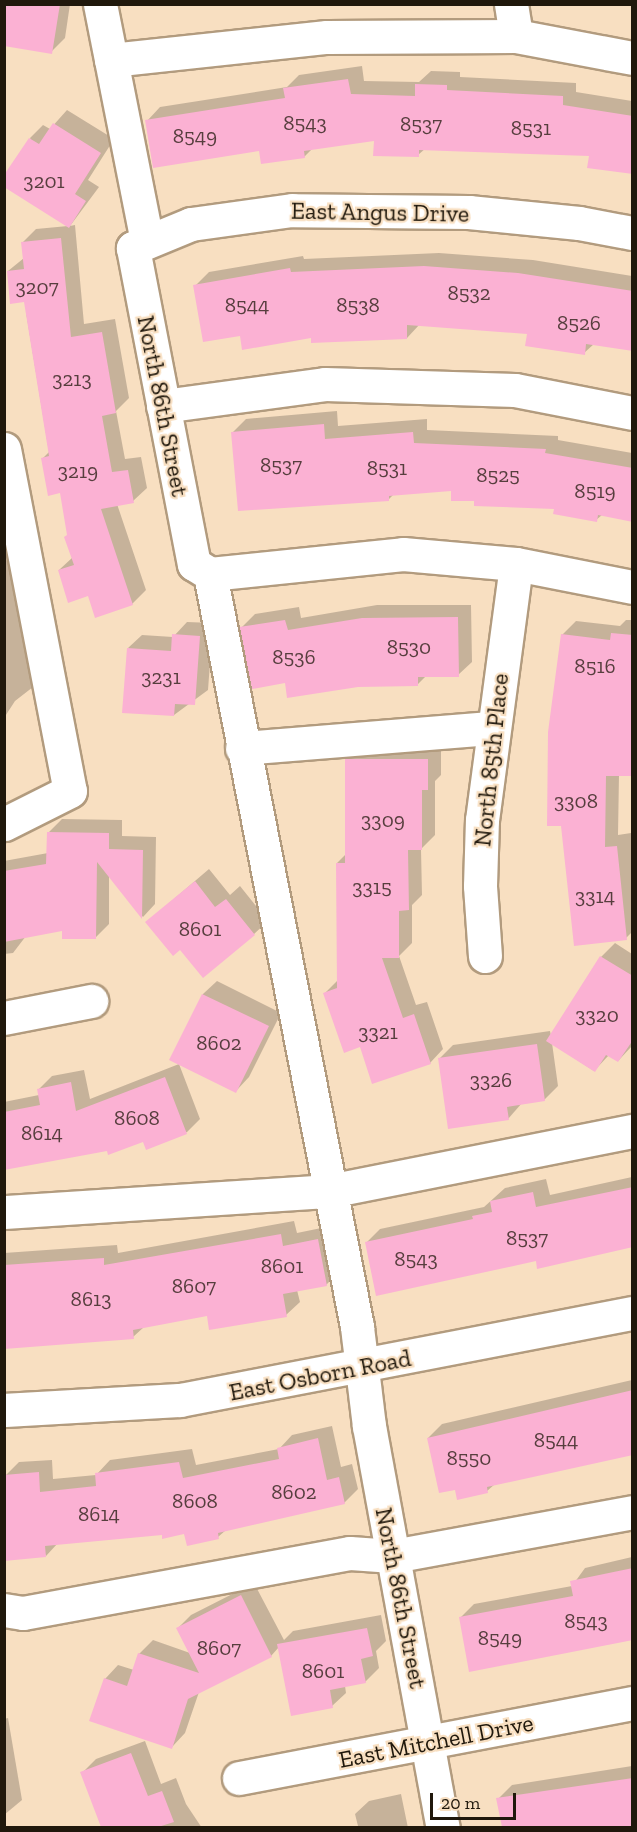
<!DOCTYPE html>
<style>
body{margin:0}
#map{position:relative;width:637px;height:1832px;overflow:hidden;background:#f8dfc1;font-family:"Zilla Slab",serif}
div>[style]{position:absolute}
.shadow>*{inset:0;background:#0003}
.building>*{inset:0;background:#fbb1d3}
.roads{filter:drop-shadow(2px 0 #b29b7e) drop-shadow(-2px 0 #b29b7e) drop-shadow(0 2px #b29b7e) drop-shadow(0 -2px #b29b7e)}
.minor>*{height:33px;margin:-16.5px;padding:0 16.5px;transform-origin:16.5px;border-radius:16.5px;background:#fff}
span{translate:-50% -50%;white-space:nowrap;text-align:center;line-height:1.15;-webkit-text-stroke:4.5px #f8dfc1;paint-order:stroke}
.number-label{font-size:21px;color:#573e3e}
.number-label span{-webkit-text-stroke-width:0}
.street-label{font-size:24px;color:#20180c}
.frame{position:absolute;inset:0;border:6px solid #20180c;pointer-events:none}
.scale{position:absolute;left:430px;top:1793px;width:86px;height:27px;box-sizing:border-box;border:3px solid #20180c;border-top:0;padding-left:8px;font-size:18px;line-height:21px;white-space:nowrap;color:#20180c;-webkit-text-stroke:4px #f8dfc1;paint-order:stroke}
</style>
<div id="map">
<div class="shadow">
<div style="clip-path:polygon(4px 4px,70px 4px,65px 38px,51px 52px)"></div>
<div style="clip-path:polygon(362px 66px,364px 81px,419px 82px,431px 71px,460px 72px,460px 77px,576px 83px,576px 92px,632px 101px,632px 172px,591px 154px,426px 148px,418px 155px,375px 140px,313px 148px,304px 157px,147px 121px,160px 107px,287px 87px,299px 75px)"></div>
<div style="clip-path:polygon(67px 110px,114px 139px,88px 180px,99px 187px,70px 226px,75px 225px,84px 324px,115px 319px,129px 398px,116px 411px,125px 459px,141px 457px,147px 488px,133px 501px,117px 504px,146px 590px,132px 604px,89px 594px,59px 570px,73px 557px,61px 492px,43px 458px,49px 452px,26px 312px,42px 296px,8px 271px,24px 258px,23px 242px,36px 229px,68px 226px,30px 138px,43px 125px,50px 129px)"></div>
<div style="clip-path:polygon(439px 253px,533px 260px,632px 276px,632px 349px,594px 344px,584px 353px,529px 333px,420px 324px,407px 338px,241px 334px,195px 286px,209px 272px,303px 256px,304px 259px)"></div>
<div style="clip-path:polygon(337px 411px,338px 426px,427px 419px,427px 430px,558px 436px,558px 440px,632px 453px,632px 520px,602px 515px,596px 520px,556px 508px,475px 500px,453px 490px,394px 494px,389px 499px,232px 433px,246px 419px)"></div>
<div style="clip-path:polygon(4px 551px,34px 652px,28px 658px,33px 687px,15px 701px,4px 718px)"></div>
<div style="clip-path:polygon(377px 605px,471px 605px,472px 662px,458px 675px,426px 676px,417px 685px,286px 681px,241px 628px,255px 614px,299px 607px,301px 618px)"></div>
<div style="clip-path:polygon(626px 620px,632px 620px,632px 775px,619px 775px,618px 835px,631px 833px,632px 932px,626px 938px,575px 944px,562px 635px,576px 621px,620px 626px)"></div>
<div style="clip-path:polygon(187px 622px,213px 623px,208px 690px,174px 715px,128px 648px,142px 635px,173px 637px)"></div>
<div style="clip-path:polygon(360px 746px,441px 746px,441px 775px,435px 781px,435px 835px,421px 849px,422px 895px,412px 905px,412px 943px,399px 956px,416px 1005px,427px 1002px,443px 1049px,430px 1063px,361px 1045px,325px 993px,338px 980px,337px 863px,346px 854px,346px 760px)"></div>
<div style="clip-path:polygon(62px 819px,122px 820px,122px 836px,156px 837px,155px 904px,143px 917px,109px 876px,109px 924px,95px 938px,64px 929px,26px 936px,13px 953px,4px 954px,4px 861px,48px 853px,48px 833px)"></div>
<div style="clip-path:polygon(209px 869px,230px 895px,240px 886px,268px 921px,254px 934px,181px 948px,147px 922px)"></div>
<div style="clip-path:polygon(615px 943px,632px 954px,632px 1046px,618px 1061px,609px 1055px,594px 1071px,552px 1043px,558px 1086px,544px 1100px,522px 1103px,508px 1119px,439px 1059px,453px 1045px,550px 1031px,551px 1036px,601px 957px)"></div>
<div style="clip-path:polygon(217px 981px,281px 1013px,249px 1077px,236px 1091px,171px 1060px,203px 994px)"></div>
<div style="clip-path:polygon(179px 1064px,200px 1119px,187px 1132px,147px 1148px,144px 1140px,108px 1149px,4px 1163px,4px 1102px,39px 1095px,39px 1089px,52px 1076px,84px 1070px,90px 1099px)"></div>
<div style="clip-path:polygon(632px 1177px,632px 1246px,537px 1259px,367px 1242px,380px 1229px,484px 1207px,505px 1188px,546px 1179px,550px 1195px)"></div>
<div style="clip-path:polygon(294px 1221px,297px 1233px,331px 1226px,340px 1271px,326px 1285px,297px 1290px,300px 1302px,286px 1315px,208px 1314px,144px 1327px,133px 1337px,4px 1347px,4px 1253px,117px 1245px,118px 1253px)"></div>
<div style="clip-path:polygon(632px 1380px,632px 1454px,495px 1484px,487px 1491px,456px 1488px,428px 1438px,442px 1424px)"></div>
<div style="clip-path:polygon(332px 1426px,341px 1467px,352px 1464px,358px 1489px,344px 1503px,226px 1530px,218px 1537px,185px 1532px,58px 1543px,46px 1556px,5px 1476px,19px 1462px,52px 1460px,53px 1479px,96px 1475px,110px 1460px,192px 1449px,196px 1465px,279px 1449px,292px 1435px)"></div>
<div style="clip-path:polygon(632px 1557px,632px 1634px,461px 1617px,474px 1604px,572px 1586px,585px 1568px)"></div>
<div style="clip-path:polygon(254px 1583px,284px 1640px,293px 1631px,381px 1615px,386px 1641px,376px 1651px,379px 1668px,365px 1682px,345px 1686px,346px 1693px,332px 1706px,279px 1647px,271px 1656px,199px 1692px,185px 1733px,172px 1747px,105px 1679px,118px 1665px,134px 1670px,139px 1654px,153px 1640px,190px 1653px,178px 1628px,191px 1615px)"></div>
<div style="clip-path:polygon(8px 1718px,22px 1800px,4px 1815px,4px 1719px)"></div>
<div style="clip-path:polygon(145px 1741px,161px 1784px,176px 1778px,186px 1804px,202px 1828px,103px 1828px,82px 1773px,96px 1759px)"></div>
<div style="clip-path:polygon(632px 1766px,632px 1828px,503px 1828px,498px 1799px,512px 1785px)"></div>
<div style="clip-path:polygon(401px 1794px,408px 1828px,351px 1828px,358px 1826px,355px 1814px,369px 1801px)"></div>
</div>
<div class="building">
<div style="clip-path:polygon(4px 4px,60px 4px,52px 54px,4px 46px)"></div>
<div style="clip-path:polygon(348px 79px,351px 94px,415px 96px,415px 84px,447px 85px,447px 90px,563px 96px,563px 105px,633px 116px,633px 174px,587px 168px,589px 156px,419px 150px,419px 157px,373px 156px,374px 141px,304px 151px,305px 158px,261px 164px,259px 151px,153px 168px,145px 120px,285px 98px,283px 88px)"></div>
<div style="clip-path:polygon(53px 123px,101px 153px,75px 194px,86px 201px,69px 228px,4px 187px,4px 175px,29px 138px,39px 144px)"></div>
<div style="clip-path:polygon(61px 238px,71px 337px,102px 332px,116px 413px,102px 416px,112px 472px,128px 470px,134px 503px,101px 509px,133px 605px,95px 618px,88px 596px,68px 603px,58px 570px,74px 565px,64px 537px,67px 535px,60px 493px,48px 496px,41px 458px,49px 456px,24px 302px,10px 304px,7px 271px,24px 269px,21px 242px)"></div>
<div style="clip-path:polygon(424px 266px,518px 273px,633px 291px,633px 351px,586px 344px,585px 355px,525px 346px,527px 334px,407px 325px,407px 339px,311px 343px,311px 338px,242px 350px,240px 336px,203px 342px,193px 285px,290px 268px,291px 272px)"></div>
<div style="clip-path:polygon(324px 424px,325px 439px,413px 432px,414px 443px,546px 449px,545px 453px,633px 468px,633px 522px,598px 515px,597px 522px,553px 514px,554px 509px,474px 506px,474px 501px,451px 501px,451px 491px,389px 496px,389px 501px,238px 511px,231px 432px)"></div>
<div style="clip-path:polygon(458px 617px,459px 677px,418px 677px,418px 686px,358px 687px,287px 698px,285px 683px,252px 689px,239px 627px,285px 620px,288px 630px,362px 618px)"></div>
<div style="clip-path:polygon(611px 633px,633px 635px,633px 776px,606px 776px,605px 847px,617px 846px,627px 940px,574px 946px,561px 826px,547px 826px,548px 732px,561px 634px,610px 640px)"></div>
<div style="clip-path:polygon(172px 634px,200px 636px,195px 705px,175px 704px,174px 716px,122px 713px,127px 648px,171px 651px)"></div>
<div style="clip-path:polygon(345px 759px,428px 759px,428px 790px,422px 790px,422px 850px,408px 850px,409px 910px,399px 911px,399px 958px,382px 958px,403px 1018px,414px 1014px,431px 1064px,372px 1084px,360px 1047px,344px 1053px,323px 993px,337px 988px,336px 863px,345px 863px)"></div>
<div style="clip-path:polygon(47px 832px,109px 833px,109px 849px,143px 850px,142px 919px,97px 862px,96px 939px,62px 939px,62px 931px,4px 942px,4px 871px,46px 864px)"></div>
<div style="clip-path:polygon(195px 881px,215px 907px,226px 899px,255px 935px,203px 978px,180px 950px,173px 956px,145px 922px)"></div>
<div style="clip-path:polygon(600px 956px,633px 976px,633px 1040px,618px 1062px,606px 1055px,595px 1072px,546px 1041px)"></div>
<div style="clip-path:polygon(202px 994px,269px 1026px,236px 1093px,169px 1060px)"></div>
<div style="clip-path:polygon(537px 1044px,545px 1101px,507px 1107px,509px 1120px,448px 1129px,438px 1058px)"></div>
<div style="clip-path:polygon(165px 1077px,187px 1134px,146px 1150px,143px 1142px,108px 1155px,107px 1151px,4px 1170px,4px 1112px,40px 1105px,37px 1089px,71px 1082px,76px 1111px)"></div>
<div style="clip-path:polygon(633px 1187px,633px 1247px,537px 1269px,536px 1261px,376px 1296px,365px 1242px,473px 1219px,472px 1216px,492px 1212px,490px 1201px,533px 1192px,536px 1207px)"></div>
<div style="clip-path:polygon(281px 1234px,283px 1246px,318px 1239px,327px 1286px,283px 1294px,287px 1317px,209px 1330px,207px 1316px,133px 1330px,134px 1339px,4px 1349px,4px 1265px,104px 1258px,104px 1265px)"></div>
<div style="clip-path:polygon(633px 1390px,633px 1455px,487px 1487px,488px 1493px,457px 1500px,455px 1490px,439px 1493px,427px 1438px)"></div>
<div style="clip-path:polygon(318px 1438px,327px 1480px,339px 1477px,345px 1504px,218px 1533px,219px 1539px,187px 1546px,184px 1534px,162px 1539px,162px 1535px,45px 1546px,46px 1557px,4px 1561px,4px 1475px,39px 1472px,40px 1492px,96px 1486px,95px 1473px,179px 1462px,183px 1478px,279px 1459px,277px 1448px)"></div>
<div style="clip-path:polygon(633px 1568px,633px 1640px,469px 1672px,459px 1617px,573px 1596px,570px 1581px)"></div>
<div style="clip-path:polygon(241px 1595px,272px 1657px,188px 1699px,172px 1749px,89px 1721px,104px 1678px,127px 1686px,138px 1653px,199px 1673px,176px 1628px)"></div>
<div style="clip-path:polygon(367px 1628px,373px 1656px,361px 1659px,366px 1683px,330px 1690px,333px 1708px,291px 1716px,277px 1644px)"></div>
<div style="clip-path:polygon(131px 1753px,148px 1796px,162px 1791px,174px 1822px,158px 1827px,101px 1827px,80px 1772px)"></div>
<div style="clip-path:polygon(633px 1778px,633px 1827px,502px 1827px,496px 1798px)"></div>
</div>
<div class="roads">
<div class="minor">
<div style="left:100px;top:4px;width:242px;rotate:78.8deg"></div>
<div style="left:511px;top:4px;width:32px;rotate:81deg"></div>
<div style="left:111px;top:60px;width:217px;rotate:-6.1deg"></div>
<div style="left:327px;top:37px;width:189px;rotate:-0.3deg"></div>
<div style="left:516px;top:36px;width:118px;rotate:10.7deg"></div>
<div style="left:632px;top:233px;width:54px;rotate:-169.3deg"></div>
<div style="left:579px;top:223px;width:111px;rotate:-174.3deg"></div>
<div style="left:469px;top:212px;width:177px;rotate:-179.4deg"></div>
<div style="left:292px;top:210px;width:102px;rotate:172.1deg"></div>
<div style="left:191px;top:224px;width:63px;rotate:157.5deg"></div>
<div style="left:133px;top:248px;width:322px;rotate:79.1deg"></div>
<div style="left:194px;top:564px;width:19px;rotate:32deg"></div>
<div style="left:210px;top:574px;width:194px;rotate:-5.9deg"></div>
<div style="left:403px;top:554px;width:113px;rotate:5.1deg"></div>
<div style="left:516px;top:564px;width:118px;rotate:11.2deg"></div>
<div style="left:163px;top:406px;width:163px;rotate:-7.7deg"></div>
<div style="left:325px;top:384px;width:190px;rotate:1.8deg"></div>
<div style="left:515px;top:390px;width:119px;rotate:11.1deg"></div>
<div style="left:4px;top:449px;width:348px;rotate:79.1deg"></div>
<div style="left:70px;top:791px;width:74px;rotate:153.4deg"></div>
<div style="left:210px;top:574px;width:767px;rotate:78.95deg"></div>
<div style="left:357px;top:1327px;width:100px;rotate:83.1deg"></div>
<div style="left:369px;top:1426px;width:409px;rotate:79.6deg"></div>
<div style="left:242px;top:748px;width:251px;rotate:-4.6deg"></div>
<div style="left:485px;top:956px;width:70px;rotate:-94.1deg"></div>
<div style="left:480px;top:886px;width:66px;rotate:-88.3deg"></div>
<div style="left:482px;top:820px;width:258px;rotate:-82.4deg"></div>
<div style="left:4px;top:1018px;width:89px;rotate:-11.1deg"></div>
<div style="left:4px;top:1212px;width:326px;rotate:-3.7deg"></div>
<div style="left:329px;top:1191px;width:309px;rotate:-11.2deg"></div>
<div style="left:4px;top:1410px;width:176px;rotate:-3.3deg"></div>
<div style="left:180px;top:1400px;width:460px;rotate:-10.9deg"></div>
<div style="left:4px;top:1610px;width:19px;rotate:9deg"></div>
<div style="left:23px;top:1613px;width:332px;rotate:-10.4deg"></div>
<div style="left:350px;top:1553px;width:43px;rotate:4deg"></div>
<div style="left:393px;top:1556px;width:243px;rotate:-10.4deg"></div>
<div style="left:239px;top:1778px;width:400px;rotate:-10.8deg"></div>
</div>
</div>
<div class="number-label">
<span style="left:305px;top:123px">8543</span>
<span style="left:421px;top:124px">8537</span>
<span style="left:531px;top:128px">8531</span>
<span style="left:195px;top:136px">8549</span>
<span style="left:44px;top:181px">3201</span>
<span style="left:37px;top:287px">3207</span>
<span style="left:469px;top:293px">8532</span>
<span style="left:247px;top:305px">8544</span>
<span style="left:358px;top:305px">8538</span>
<span style="left:579px;top:323px">8526</span>
<span style="left:72px;top:379px">3213</span>
<span style="left:281px;top:465px">8537</span>
<span style="left:387px;top:468px">8531</span>
<span style="left:78px;top:471px">3219</span>
<span style="left:498px;top:475px">8525</span>
<span style="left:595px;top:491px">8519</span>
<span style="left:409px;top:647px">8530</span>
<span style="left:294px;top:657px">8536</span>
<span style="left:595px;top:666px">8516</span>
<span style="left:161px;top:677px">3231</span>
<span style="left:576px;top:801px">3308</span>
<span style="left:383px;top:820px">3309</span>
<span style="left:372px;top:887px">3315</span>
<span style="left:595px;top:896px">3314</span>
<span style="left:200px;top:929px">8601</span>
<span style="left:597px;top:1015px">3320</span>
<span style="left:378px;top:1032px">3321</span>
<span style="left:219px;top:1043px">8602</span>
<span style="left:491px;top:1080px">3326</span>
<span style="left:137px;top:1118px">8608</span>
<span style="left:42px;top:1133px">8614</span>
<span style="left:527px;top:1238px">8537</span>
<span style="left:416px;top:1259px">8543</span>
<span style="left:282px;top:1266px">8601</span>
<span style="left:194px;top:1286px">8607</span>
<span style="left:91px;top:1299px">8613</span>
<span style="left:556px;top:1440px">8544</span>
<span style="left:469px;top:1458px">8550</span>
<span style="left:294px;top:1492px">8602</span>
<span style="left:195px;top:1501px">8608</span>
<span style="left:99px;top:1514px">8614</span>
<span style="left:586px;top:1621px">8543</span>
<span style="left:500px;top:1638px">8549</span>
<span style="left:219px;top:1648px">8607</span>
<span style="left:323px;top:1671px">8601</span>
</div>
<div class="street-label">
<span style="left:380px;top:212px;rotate:1deg">East Angus Drive</span>
<span style="left:163px;top:406px;rotate:79deg">North 86th Street</span>
<span style="left:491px;top:760px;rotate:-84deg">North 85th Place</span>
<span style="left:320px;top:1375px;rotate:-11deg">East Osborn Road</span>
<span style="left:401px;top:1598px;rotate:79deg">North 86th Street</span>
<span style="left:436px;top:1741px;rotate:-11deg">East Mitchell Drive</span>
</div>
<div class="frame"></div>
<div class="scale">20 m</div>
</div>
